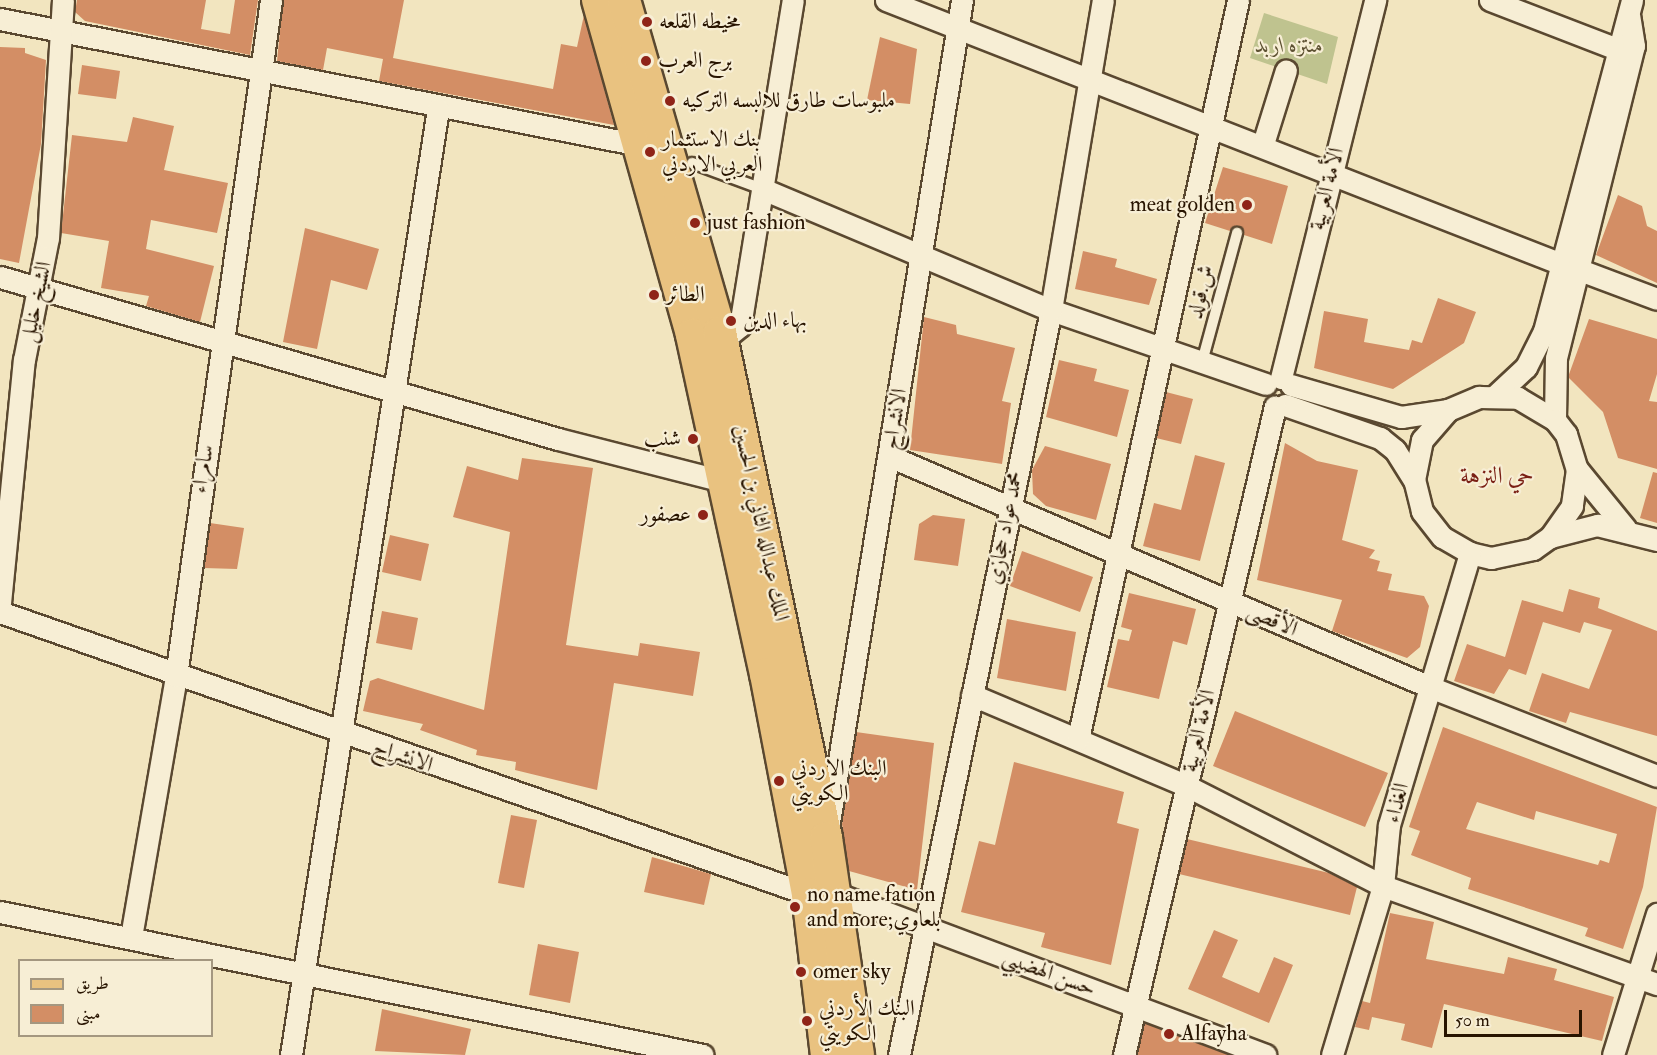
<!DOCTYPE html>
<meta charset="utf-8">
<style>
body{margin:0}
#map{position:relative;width:1657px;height:1055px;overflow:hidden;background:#f2e5bf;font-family:"IM FELL Double Pica",Amiri,serif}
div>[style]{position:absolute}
.green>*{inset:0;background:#bfc38f}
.building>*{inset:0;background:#d38e65}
.roads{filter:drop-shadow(2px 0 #5a4830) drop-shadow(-2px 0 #5a4830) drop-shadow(0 2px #5a4830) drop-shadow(0 -2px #5a4830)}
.lane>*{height:10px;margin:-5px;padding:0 5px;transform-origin:5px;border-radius:5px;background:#f7eed5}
.street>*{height:21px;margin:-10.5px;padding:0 10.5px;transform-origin:10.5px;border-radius:10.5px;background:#f7eed5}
.primary>*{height:32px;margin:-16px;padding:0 16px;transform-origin:16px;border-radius:16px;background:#e9c280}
.dots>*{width:16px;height:16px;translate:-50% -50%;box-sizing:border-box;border:3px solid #f7eed5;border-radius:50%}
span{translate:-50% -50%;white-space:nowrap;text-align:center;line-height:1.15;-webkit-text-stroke:4.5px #f7eed5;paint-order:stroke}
.poi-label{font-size:22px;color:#281400}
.left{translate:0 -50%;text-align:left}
.right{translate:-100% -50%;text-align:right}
.park-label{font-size:22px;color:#5d5132;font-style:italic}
.street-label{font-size:22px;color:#281400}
.neighbourhood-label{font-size:24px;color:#7a1f14}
.legend{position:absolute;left:18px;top:959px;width:195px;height:78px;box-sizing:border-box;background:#f7eed5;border:2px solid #a49780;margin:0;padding:8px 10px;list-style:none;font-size:18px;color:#281400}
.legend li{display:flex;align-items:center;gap:12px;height:30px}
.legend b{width:30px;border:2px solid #a49780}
.scale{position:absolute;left:1444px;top:1010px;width:138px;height:27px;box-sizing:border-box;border:3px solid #281400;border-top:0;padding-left:8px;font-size:18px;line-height:21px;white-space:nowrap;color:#281400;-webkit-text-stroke:4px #f7eed5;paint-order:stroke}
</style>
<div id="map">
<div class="green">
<div style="clip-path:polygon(1264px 13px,1338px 37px,1327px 84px,1250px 58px)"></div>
</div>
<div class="building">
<div style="clip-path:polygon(77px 0,206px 0,201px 29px,230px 34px,235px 0,258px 0,250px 55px,85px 21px,75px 12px)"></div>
<div style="clip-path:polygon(283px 0,404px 0,393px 58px,553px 89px,561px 44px,577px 47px,584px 15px,614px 125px,379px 81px,383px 59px,327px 48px,323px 70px,277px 61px)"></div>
<div style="clip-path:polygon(880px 37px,917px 49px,910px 104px,867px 100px)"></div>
<div style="clip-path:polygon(0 47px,25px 48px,25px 53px,46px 60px,41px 144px,19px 263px,0 259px)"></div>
<div style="clip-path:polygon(82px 65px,120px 71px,116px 99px,78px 94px)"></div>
<div style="clip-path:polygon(133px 117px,174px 126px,164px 170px,228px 183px,217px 233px,151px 220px,146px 249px,214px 266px,200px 322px,146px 306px,149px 296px,101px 288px,109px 241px,61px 233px,72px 135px,127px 142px)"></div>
<div style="clip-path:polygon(1223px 167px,1288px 186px,1272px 244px,1244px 235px,1240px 226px,1230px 231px,1205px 223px)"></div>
<div style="clip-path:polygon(1618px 195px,1642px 206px,1647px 226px,1657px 231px,1657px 283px,1596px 255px)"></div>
<div style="clip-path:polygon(305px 228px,379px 249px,367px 290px,331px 280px,317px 349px,283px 342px)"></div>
<div style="clip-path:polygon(1083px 251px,1117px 259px,1115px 267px,1157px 279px,1149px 305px,1075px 289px)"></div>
<div style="clip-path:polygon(1438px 298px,1476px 312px,1464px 343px,1393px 389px,1314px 368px,1324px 311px,1368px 319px,1364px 342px,1409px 350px,1412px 340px,1422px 343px)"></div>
<div style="clip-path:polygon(924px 317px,956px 325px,957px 334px,1015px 348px,1002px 401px,1011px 403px,1002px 464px,910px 450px)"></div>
<div style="clip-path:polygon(1589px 319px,1657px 339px,1657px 374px,1649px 401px,1657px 402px,1657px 469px,1618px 458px,1603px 412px,1568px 377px)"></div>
<div style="clip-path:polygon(1059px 360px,1097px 369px,1094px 381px,1129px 390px,1117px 437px,1046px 417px)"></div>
<div style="clip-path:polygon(1166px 392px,1193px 399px,1181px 444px,1156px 438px)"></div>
<div style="clip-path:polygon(1285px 443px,1317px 461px,1358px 470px,1342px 540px,1375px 550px,1369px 558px,1380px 561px,1377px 571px,1392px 574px,1388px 590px,1424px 596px,1429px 606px,1420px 647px,1407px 658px,1332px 631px,1342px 600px,1257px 580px)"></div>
<div style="clip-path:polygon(1045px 446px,1111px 464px,1096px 520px,1046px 506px,1033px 494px,1032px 470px)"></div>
<div style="clip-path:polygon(1195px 455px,1225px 463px,1200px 561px,1143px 546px,1154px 503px,1181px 510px)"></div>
<div style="clip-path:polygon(522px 458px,593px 468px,566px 645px,638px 656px,640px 643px,700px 652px,693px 696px,614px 683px,597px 790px,515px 770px,516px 762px,476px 755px,477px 750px,420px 730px,423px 724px,363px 711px,370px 681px,378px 678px,484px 710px,510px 532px,453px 517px,467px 466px,518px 480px)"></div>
<div style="clip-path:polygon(1653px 472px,1657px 473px,1657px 523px,1640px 518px)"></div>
<div style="clip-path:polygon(933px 515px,965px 519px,958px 566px,914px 560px,919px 524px)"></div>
<div style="clip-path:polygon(210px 523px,244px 528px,237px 569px,204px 568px)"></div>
<div style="clip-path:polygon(390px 535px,429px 544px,421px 581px,382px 572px)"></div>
<div style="clip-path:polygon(1022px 551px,1093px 577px,1080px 612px,1010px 586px)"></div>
<div style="clip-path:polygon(1569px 589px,1600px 598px,1598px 608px,1657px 631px,1657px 736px,1570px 712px,1566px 723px,1529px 711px,1542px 673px,1589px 689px,1612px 630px,1584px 622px,1580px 633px,1543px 622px,1526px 675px,1509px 669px,1494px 694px,1454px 681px,1467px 644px,1505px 657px,1522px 600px,1563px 612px)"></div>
<div style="clip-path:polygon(1129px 593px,1196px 609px,1187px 645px,1173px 641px,1159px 699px,1107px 687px,1118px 639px,1129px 641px,1132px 630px,1121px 627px)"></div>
<div style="clip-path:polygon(382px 611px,418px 618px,412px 650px,376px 643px)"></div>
<div style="clip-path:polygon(1007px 619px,1076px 632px,1066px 691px,997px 678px)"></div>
<div style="clip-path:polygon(1235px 711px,1388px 773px,1365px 827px,1213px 766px)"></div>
<div style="clip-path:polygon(evenodd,1443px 727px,1657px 807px,1643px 887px,1623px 949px,1585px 936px,1588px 928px,1468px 889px,1471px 878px,1411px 855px,1420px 831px,1409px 827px,1443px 727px,1477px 802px,1534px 820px,1536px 811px,1617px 834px,1609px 863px,1600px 860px,1598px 865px,1466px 829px,1477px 802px)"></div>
<div style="clip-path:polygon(856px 732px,934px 743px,917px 890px,849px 871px,842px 824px)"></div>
<div style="clip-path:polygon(1014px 762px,1124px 792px,1117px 823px,1139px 829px,1111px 965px,1041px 947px,1045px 933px,961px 912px,979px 841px,995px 845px)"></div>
<div style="clip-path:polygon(511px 815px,537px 820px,524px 888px,498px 883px)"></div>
<div style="clip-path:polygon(1187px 839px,1329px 873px,1357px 887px,1350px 915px,1179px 874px)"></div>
<div style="clip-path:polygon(652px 857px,711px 874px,704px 905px,644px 892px)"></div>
<div style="clip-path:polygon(1390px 913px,1434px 922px,1426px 959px,1504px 974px,1508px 957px,1557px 969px,1554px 980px,1614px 997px,1602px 1041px,1444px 1004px,1432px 1048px,1401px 1040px,1405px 1024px,1372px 1017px,1369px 1030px,1355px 1027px,1362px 1001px,1370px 1003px)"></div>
<div style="clip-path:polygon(1214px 930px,1238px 940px,1222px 977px,1259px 993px,1274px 957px,1293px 965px,1269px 1023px,1188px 989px)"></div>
<div style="clip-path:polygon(538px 944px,579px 952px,570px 1003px,529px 995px)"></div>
<div style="clip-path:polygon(382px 1009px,471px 1029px,465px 1055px,375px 1051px)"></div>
<div style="clip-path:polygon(1144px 1023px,1229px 1055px,1137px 1055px)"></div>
</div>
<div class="roads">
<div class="lane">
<div style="left:692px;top:163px;width:78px;rotate:20.3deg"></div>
<div style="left:1202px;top:362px;width:134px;rotate:-74.8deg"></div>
</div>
<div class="street">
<div style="left:886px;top:0;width:728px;rotate:21.35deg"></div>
<div style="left:1490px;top:0;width:147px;rotate:21.1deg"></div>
<div style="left:0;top:19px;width:662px;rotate:11.14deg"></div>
<div style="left:1263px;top:144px;width:77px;rotate:-72.7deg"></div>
<div style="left:765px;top:190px;width:310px;rotate:22.8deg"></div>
<div style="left:1051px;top:310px;width:227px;rotate:19deg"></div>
<div style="left:1580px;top:270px;width:82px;rotate:20.6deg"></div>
<div style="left:0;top:277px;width:581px;rotate:16.19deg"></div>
<div style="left:558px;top:439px;width:170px;rotate:14.3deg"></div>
<div style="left:720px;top:332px;width:10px;rotate:11deg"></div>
<div style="left:730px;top:334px;width:13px;rotate:-39deg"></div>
<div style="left:740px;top:326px;width:330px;rotate:-80.8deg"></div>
<div style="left:1281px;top:378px;width:390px;rotate:-76deg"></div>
<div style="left:1291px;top:385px;width:115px;rotate:16.2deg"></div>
<div style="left:1401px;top:417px;width:48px;rotate:-8.5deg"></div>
<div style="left:1496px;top:395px;width:41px;rotate:-43deg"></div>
<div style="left:1526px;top:367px;width:40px;rotate:-63.4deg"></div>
<div style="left:1544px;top:331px;width:342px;rotate:-75.1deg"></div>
<div style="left:1285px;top:405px;width:101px;rotate:19.2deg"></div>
<div style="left:1380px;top:438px;width:19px;rotate:39deg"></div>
<div style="left:1395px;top:450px;width:36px;rotate:58deg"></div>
<div style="left:1555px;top:420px;width:62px;rotate:-89.1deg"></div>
<div style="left:1556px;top:358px;width:322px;rotate:-76deg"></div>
<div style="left:1634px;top:46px;width:30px;rotate:-99deg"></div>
<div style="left:889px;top:456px;width:588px;rotate:23.12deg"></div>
<div style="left:1430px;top:687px;width:244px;rotate:21.4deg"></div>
<div style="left:1577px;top:469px;width:37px;rotate:98deg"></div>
<div style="left:1572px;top:506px;width:38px;rotate:125deg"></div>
<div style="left:1550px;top:537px;width:21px;rotate:145deg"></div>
<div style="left:1533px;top:549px;width:43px;rotate:167.9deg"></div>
<div style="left:1491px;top:558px;width:22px;rotate:-167deg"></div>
<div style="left:1470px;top:553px;width:32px;rotate:-150deg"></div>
<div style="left:1442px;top:537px;width:33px;rotate:-128deg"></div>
<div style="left:1422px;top:511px;width:32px;rotate:-104deg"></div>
<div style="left:1414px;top:480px;width:41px;rotate:-78.7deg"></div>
<div style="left:1422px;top:440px;width:40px;rotate:-49deg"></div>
<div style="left:1448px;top:410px;width:34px;rotate:-23deg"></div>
<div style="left:1479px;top:397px;width:39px;rotate:1deg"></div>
<div style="left:1518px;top:398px;width:43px;rotate:30.7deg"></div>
<div style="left:1555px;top:420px;width:18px;rotate:52deg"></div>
<div style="left:1566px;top:434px;width:37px;rotate:73deg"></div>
<div style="left:1577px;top:469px;width:77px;rotate:50.8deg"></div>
<div style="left:1550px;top:537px;width:49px;rotate:-14.3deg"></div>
<div style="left:1597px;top:525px;width:62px;rotate:14deg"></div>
<div style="left:0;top:603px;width:244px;rotate:-84.4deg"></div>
<div style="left:24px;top:360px;width:124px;rotate:-78.9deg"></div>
<div style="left:48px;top:238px;width:238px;rotate:-86.4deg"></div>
<div style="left:0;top:612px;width:856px;rotate:19.24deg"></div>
<div style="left:972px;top:695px;width:233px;rotate:22.9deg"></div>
<div style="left:1187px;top:786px;width:220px;rotate:27deg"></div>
<div style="left:1383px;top:886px;width:291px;rotate:19.7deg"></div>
<div style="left:1078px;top:739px;width:756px;rotate:-77.78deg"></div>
<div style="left:829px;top:822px;width:833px;rotate:-80.81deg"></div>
<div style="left:832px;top:892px;width:463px;rotate:20.6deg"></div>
<div style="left:0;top:912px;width:717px;rotate:11.5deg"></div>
<div style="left:131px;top:937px;width:265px;rotate:-80.2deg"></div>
<div style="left:176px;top:676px;width:683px;rotate:-82deg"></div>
<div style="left:291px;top:1055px;width:957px;rotate:-81.17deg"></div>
<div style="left:899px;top:1055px;width:760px;rotate:-78.47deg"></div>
<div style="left:1051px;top:310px;width:314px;rotate:-80.5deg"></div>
<div style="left:1124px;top:1055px;width:666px;rotate:-76.9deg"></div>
<div style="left:1332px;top:1055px;width:177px;rotate:-73.2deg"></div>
<div style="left:1383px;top:886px;width:61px;rotate:-84.4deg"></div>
<div style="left:1389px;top:825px;width:284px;rotate:-73.4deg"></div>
<div style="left:1613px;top:1055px;width:148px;rotate:-72.7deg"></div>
</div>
<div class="primary">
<div style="left:598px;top:0;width:348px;rotate:74.3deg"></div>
<div style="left:692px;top:335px;width:347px;rotate:77.7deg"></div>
<div style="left:766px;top:674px;width:224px;rotate:79.2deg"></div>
<div style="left:808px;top:894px;width:162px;rotate:83.3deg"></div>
<div style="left:624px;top:0;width:346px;rotate:73.9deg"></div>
<div style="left:720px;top:332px;width:517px;rotate:78.17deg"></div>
<div style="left:826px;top:838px;width:219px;rotate:81.6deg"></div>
</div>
</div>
<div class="dots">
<div style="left:647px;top:22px;background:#8f2418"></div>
<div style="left:646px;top:61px;background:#8f2418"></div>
<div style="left:670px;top:101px;background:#8f2418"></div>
<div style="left:650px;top:152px;background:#8f2418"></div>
<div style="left:1247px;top:205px;background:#8f2418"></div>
<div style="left:695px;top:223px;background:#8f2418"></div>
<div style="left:654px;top:295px;background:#8f2418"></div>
<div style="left:731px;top:321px;background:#8f2418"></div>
<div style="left:693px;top:439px;background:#8f2418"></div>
<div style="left:703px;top:515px;background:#8f2418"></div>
<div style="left:779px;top:781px;background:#8f2418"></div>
<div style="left:795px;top:907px;background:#8f2418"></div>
<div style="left:801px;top:972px;background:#8f2418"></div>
<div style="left:807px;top:1021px;background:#8f2418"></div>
<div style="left:1169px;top:1034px;background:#8f2418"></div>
</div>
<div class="poi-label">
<span class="left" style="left:659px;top:22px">مخيطه القلعه</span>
<span class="left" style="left:658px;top:61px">برج العرب</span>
<span class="left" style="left:682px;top:101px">ملبوسات طارق للالبسه التركيه</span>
<span class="left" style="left:662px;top:152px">بنك الاستثمار<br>العربي الاردني</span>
<span class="right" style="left:1235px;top:205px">meat golden</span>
<span class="left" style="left:707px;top:223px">just fashion</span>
<span class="left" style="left:666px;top:295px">الطائر</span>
<span class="left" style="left:743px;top:321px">بهاء الدين</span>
<span class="right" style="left:681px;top:439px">شنب</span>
<span class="right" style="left:691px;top:515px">عصفور</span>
<span class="left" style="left:791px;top:781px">البنك الاردني<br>الكويتي</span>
<span class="left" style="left:807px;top:907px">no name fation<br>and more;بلعاوي</span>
<span class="left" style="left:813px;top:972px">omer sky</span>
<span class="left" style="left:819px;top:1021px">البنك الأردني<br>الكويتي</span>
<span class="left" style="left:1181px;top:1034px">Alfayha</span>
</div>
<div class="park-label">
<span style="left:1289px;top:46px">منتزه اربد</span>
</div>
<div class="street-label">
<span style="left:1327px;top:189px;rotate:-76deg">الأمة العربية</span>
<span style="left:1201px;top:292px;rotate:-75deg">ش.قولد</span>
<span style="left:36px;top:302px;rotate:-78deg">الشيخ خليل</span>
<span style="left:895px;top:419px;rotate:-81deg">الانشراح</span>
<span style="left:203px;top:469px;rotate:-81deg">سامراء</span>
<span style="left:761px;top:523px;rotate:78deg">الملك عبدالله الثاني بن الحسين</span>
<span style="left:1005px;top:528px;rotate:-79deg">محمد عواد حجازي</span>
<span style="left:1272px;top:620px;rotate:23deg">الأقصى</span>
<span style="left:1199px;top:731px;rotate:-77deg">الأمة العربية</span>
<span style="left:403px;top:756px;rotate:19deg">الانشراح</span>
<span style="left:1397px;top:803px;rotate:-75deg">الغذاء</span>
<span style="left:1049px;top:973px;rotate:20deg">حسن الهضيبي</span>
</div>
<div class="neighbourhood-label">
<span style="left:1497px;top:476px">حي النزهة</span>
</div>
<ul class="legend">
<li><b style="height:8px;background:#e9c280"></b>طريق</li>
<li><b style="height:16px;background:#d38e65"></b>مبنى</li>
</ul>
<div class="scale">50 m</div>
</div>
